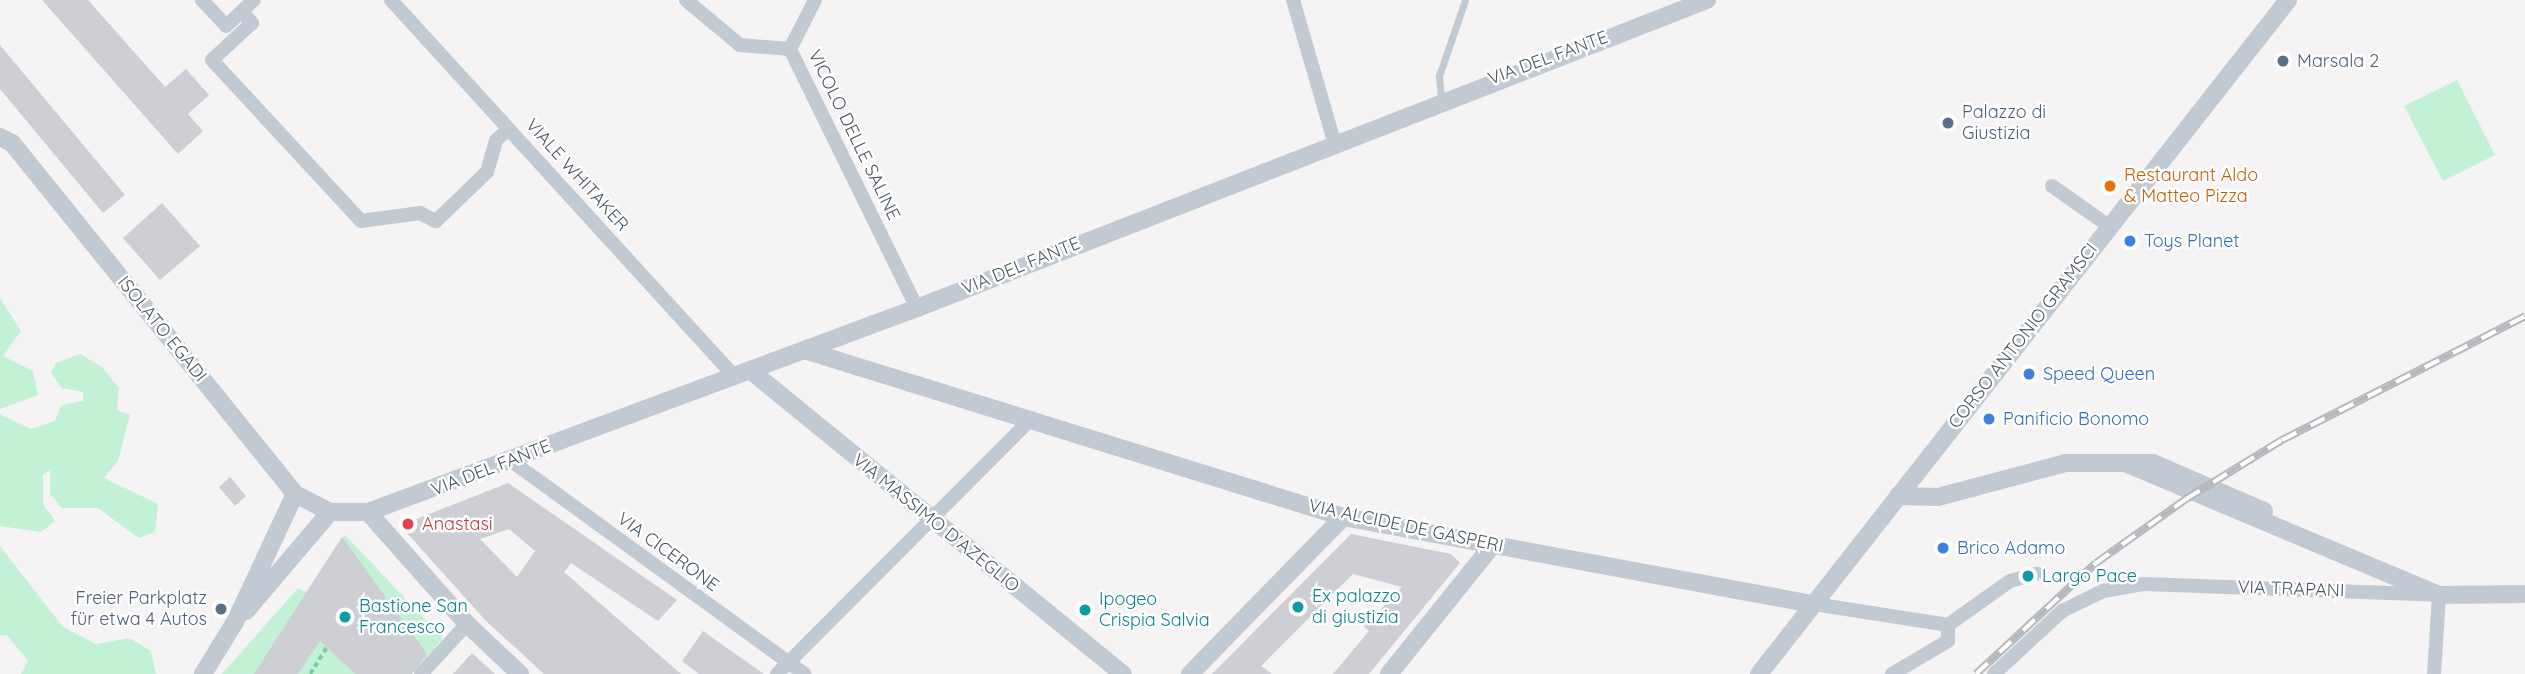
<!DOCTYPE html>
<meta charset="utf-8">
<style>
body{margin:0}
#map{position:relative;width:2525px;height:674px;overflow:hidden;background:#f5f3f3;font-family:Quicksand,sans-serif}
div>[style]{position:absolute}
.green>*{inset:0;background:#c3f1d5}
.building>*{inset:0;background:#cdcfd5}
.path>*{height:3.5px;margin-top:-1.75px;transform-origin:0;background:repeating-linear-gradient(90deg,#7ad0a6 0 5px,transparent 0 8.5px)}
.service>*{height:7px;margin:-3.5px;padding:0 3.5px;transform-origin:3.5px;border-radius:3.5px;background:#c1cad2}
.minor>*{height:14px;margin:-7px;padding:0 7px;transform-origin:7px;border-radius:7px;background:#c1cad2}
.tertiary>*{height:18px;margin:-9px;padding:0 9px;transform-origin:9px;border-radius:9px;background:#c1cad2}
.rail>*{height:8px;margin-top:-4px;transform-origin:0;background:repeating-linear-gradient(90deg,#fff 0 16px,#b5b8bd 0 32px);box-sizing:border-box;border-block:2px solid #b5b8bd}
.dots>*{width:19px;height:19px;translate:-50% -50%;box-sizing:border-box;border:4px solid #fff;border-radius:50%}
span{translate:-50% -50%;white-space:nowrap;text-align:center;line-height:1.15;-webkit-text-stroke:5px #fff;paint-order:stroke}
.street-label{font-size:18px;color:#4a5661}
.service-label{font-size:18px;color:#4e5e75}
.left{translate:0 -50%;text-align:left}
.right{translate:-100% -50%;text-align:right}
.food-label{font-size:18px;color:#c56008}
.shop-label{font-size:18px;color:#366cbe}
.health-label{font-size:18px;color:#be3a42}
.culture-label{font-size:18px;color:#0d838f}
</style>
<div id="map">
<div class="green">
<div style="clip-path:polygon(2457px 80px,2495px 155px,2443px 181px,2404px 106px)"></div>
<div style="clip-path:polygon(0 298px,21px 331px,3px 356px,33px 371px,38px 395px,0 409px)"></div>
<div style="clip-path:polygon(80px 354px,102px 367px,119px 388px,117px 410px,130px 415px,118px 461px,104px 478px,158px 504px,155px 532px,139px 538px,98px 508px,62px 508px,50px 494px,50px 470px,43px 475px,43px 504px,55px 521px,41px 532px,0 526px,0 414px,31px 429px,55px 421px,61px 405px,83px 401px,83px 392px,62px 388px,51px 373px,56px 363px)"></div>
<div style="clip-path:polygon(345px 535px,443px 638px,428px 656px,412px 674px,222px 674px,298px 588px,306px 592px)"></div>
<div style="clip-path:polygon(0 546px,63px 627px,96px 644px,129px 638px,151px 651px,156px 674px,21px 674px,28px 661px,7px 635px,0 636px)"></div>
</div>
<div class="building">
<div style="clip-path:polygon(42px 0,88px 0,165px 87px,186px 69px,209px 95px,188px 114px,203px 131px,178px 154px)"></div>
<div style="clip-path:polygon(0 45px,125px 195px,103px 213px,0 89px)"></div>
<div style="clip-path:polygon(162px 203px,200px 246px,160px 280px,123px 238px)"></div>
<div style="clip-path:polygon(230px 477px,246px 496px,235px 506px,219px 487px)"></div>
<div style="clip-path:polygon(evenodd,508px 483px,677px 600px,658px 621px,571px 563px,564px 572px,681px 674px,544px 674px,486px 621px,407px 533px,414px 520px,508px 483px,509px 529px,535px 551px,517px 577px,480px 539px,509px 529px)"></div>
<div style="clip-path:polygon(1351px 534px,1451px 554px,1460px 563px,1369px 674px,1333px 674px,1369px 631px,1364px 627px,1402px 587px,1353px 574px,1261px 666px,1272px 674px,1212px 674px)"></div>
<div style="clip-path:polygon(342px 537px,427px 654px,412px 674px,355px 674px,320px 641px,298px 674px,254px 674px)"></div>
<div style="clip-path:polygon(703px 631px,764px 674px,699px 674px,682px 661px)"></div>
<div style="clip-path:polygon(472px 653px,495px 674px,453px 674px)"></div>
</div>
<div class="path">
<div style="left:310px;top:674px;width:31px;rotate:-58deg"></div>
</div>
<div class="service">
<div style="left:1441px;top:99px;width:23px;rotate:-95deg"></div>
<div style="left:1439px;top:76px;width:80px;rotate:-71.1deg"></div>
</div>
<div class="minor">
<div style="left:202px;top:0;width:35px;rotate:47deg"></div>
<div style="left:226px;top:26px;width:38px;rotate:-43deg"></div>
<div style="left:391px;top:0;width:509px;rotate:47.63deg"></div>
<div style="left:686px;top:0;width:70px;rotate:39.8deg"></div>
<div style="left:740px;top:45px;width:50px;rotate:4.6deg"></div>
<div style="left:790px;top:49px;width:288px;rotate:63.9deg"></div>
<div style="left:1293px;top:0;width:147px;rotate:73.8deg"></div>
<div style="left:242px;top:12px;width:15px;rotate:48deg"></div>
<div style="left:252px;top:23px;width:54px;rotate:137.2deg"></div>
<div style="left:212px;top:60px;width:219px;rotate:47.2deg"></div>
<div style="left:361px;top:221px;width:60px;rotate:-7.7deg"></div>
<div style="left:420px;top:213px;width:18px;rotate:27deg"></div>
<div style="left:436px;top:221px;width:71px;rotate:-43.9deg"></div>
<div style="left:487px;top:172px;width:33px;rotate:-74deg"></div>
<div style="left:496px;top:140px;width:17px;rotate:-40deg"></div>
<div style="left:790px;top:49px;width:55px;rotate:-63deg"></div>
<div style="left:2052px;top:186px;width:70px;rotate:35.1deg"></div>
<div style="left:510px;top:460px;width:364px;rotate:36deg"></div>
<div style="left:1814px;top:604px;width:136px;rotate:8.9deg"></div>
<div style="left:1948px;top:625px;width:76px;rotate:-35.4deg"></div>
<div style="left:2010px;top:581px;width:28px;rotate:-15deg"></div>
<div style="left:421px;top:674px;width:68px;rotate:-47.4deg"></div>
<div style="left:777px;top:674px;width:356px;rotate:-45.1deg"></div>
<div style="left:1892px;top:674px;width:65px;rotate:-30.5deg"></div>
<div style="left:1948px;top:641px;width:16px;rotate:-90deg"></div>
<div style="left:1994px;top:674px;width:93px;rotate:-42.8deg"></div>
<div style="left:2062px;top:611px;width:46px;rotate:-26deg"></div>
<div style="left:2103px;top:591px;width:42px;rotate:-9.7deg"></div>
<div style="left:2144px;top:584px;width:295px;rotate:2.1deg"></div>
<div style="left:2439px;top:595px;width:79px;rotate:93.6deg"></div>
</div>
<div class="tertiary">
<div style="left:0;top:137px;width:13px;rotate:27deg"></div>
<div style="left:12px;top:143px;width:451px;rotate:51.1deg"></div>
<div style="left:295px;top:494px;width:39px;rotate:27deg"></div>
<div style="left:330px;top:512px;width:38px"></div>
<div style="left:368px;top:512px;width:586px;rotate:-20.38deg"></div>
<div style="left:917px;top:308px;width:848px;rotate:-21.3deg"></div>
<div style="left:804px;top:350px;width:564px;rotate:17.21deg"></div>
<div style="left:1343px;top:517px;width:479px;rotate:10.5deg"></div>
<div style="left:750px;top:370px;width:481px;rotate:39.2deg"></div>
<div style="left:2125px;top:463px;width:341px;rotate:22.8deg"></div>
<div style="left:2439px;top:595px;width:86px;rotate:-0.7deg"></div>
<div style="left:1898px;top:496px;width:40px;rotate:1.4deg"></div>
<div style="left:1938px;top:497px;width:132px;rotate:-14.9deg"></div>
<div style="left:2066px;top:463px;width:87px"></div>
<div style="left:2153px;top:463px;width:121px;rotate:23.4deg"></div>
<div style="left:368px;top:512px;width:149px;rotate:48.5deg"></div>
<div style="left:467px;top:624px;width:73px;rotate:43.3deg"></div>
<div style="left:246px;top:611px;width:130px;rotate:-49.7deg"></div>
<div style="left:203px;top:674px;width:61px;rotate:-58.4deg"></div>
<div style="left:235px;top:622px;width:141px;rotate:-64.9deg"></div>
<div style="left:1190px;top:674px;width:219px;rotate:-45.7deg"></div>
<div style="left:1389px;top:674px;width:164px;rotate:-51.2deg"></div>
<div style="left:1759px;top:674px;width:857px;rotate:-51.87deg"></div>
</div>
<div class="rail">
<div style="left:1976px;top:674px;width:163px;rotate:-42.8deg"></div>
<div style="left:2096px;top:563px;width:110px;rotate:-35.4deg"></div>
<div style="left:2186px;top:499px;width:113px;rotate:-31.6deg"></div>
<div style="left:2282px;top:440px;width:273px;rotate:-27deg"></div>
</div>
<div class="dots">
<div style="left:2283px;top:61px;background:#5c6f8a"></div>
<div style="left:1948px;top:123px;background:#5c6f8a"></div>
<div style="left:2110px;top:186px;background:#e8710a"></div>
<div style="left:2130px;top:241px;background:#3f7fe0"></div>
<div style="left:2029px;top:374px;background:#3f7fe0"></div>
<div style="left:1989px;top:419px;background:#3f7fe0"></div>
<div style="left:408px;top:524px;background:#e0444e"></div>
<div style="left:1943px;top:548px;background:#3f7fe0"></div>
<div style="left:2028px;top:576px;background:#0f9aa8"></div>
<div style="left:1298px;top:607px;background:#0f9aa8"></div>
<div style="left:221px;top:609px;background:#5c6f8a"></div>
<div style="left:1085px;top:610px;background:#0f9aa8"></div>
<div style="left:345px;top:617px;background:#0f9aa8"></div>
</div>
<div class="street-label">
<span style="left:1548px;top:58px;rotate:-20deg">VIA DEL FANTE</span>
<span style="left:854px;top:135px;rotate:64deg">VICOLO DELLE SALINE</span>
<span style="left:577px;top:175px;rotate:48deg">VIALE WHITAKER</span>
<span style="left:1021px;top:266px;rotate:-22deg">VIA DEL FANTE</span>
<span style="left:162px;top:329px;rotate:51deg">ISOLATO EGADI</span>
<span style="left:2023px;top:336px;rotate:-52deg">CORSO ANTONIO GRAMSCI</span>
<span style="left:491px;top:468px;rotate:-21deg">VIA DEL FANTE</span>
<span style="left:936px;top:523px;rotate:39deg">VIA MASSIMO D'AZEGLIO</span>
<span style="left:1406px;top:526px;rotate:12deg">VIA ALCIDE DE GASPERI</span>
<span style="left:668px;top:552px;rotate:36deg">VIA CICERONE</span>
<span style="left:2291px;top:589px;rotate:2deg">VIA TRAPANI</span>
</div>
<div class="service-label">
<span class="left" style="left:2297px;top:61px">Marsala 2</span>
<span class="left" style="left:1962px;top:123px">Palazzo di<br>Giustizia</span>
<span class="right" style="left:207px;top:609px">Freier Parkplatz<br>für etwa 4 Autos</span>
</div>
<div class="food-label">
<span class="left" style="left:2124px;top:186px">Restaurant Aldo<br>&amp; Matteo Pizza</span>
</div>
<div class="shop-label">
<span class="left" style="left:2144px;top:241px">Toys Planet</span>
<span class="left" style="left:2043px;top:374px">Speed Queen</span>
<span class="left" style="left:2003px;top:419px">Panificio Bonomo</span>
<span class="left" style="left:1957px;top:548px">Brico Adamo</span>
</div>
<div class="health-label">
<span class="left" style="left:422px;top:524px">Anastasi</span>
</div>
<div class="culture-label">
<span class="left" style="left:2042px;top:576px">Largo Pace</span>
<span class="left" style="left:1312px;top:607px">Ex palazzo<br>di giustizia</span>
<span class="left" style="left:1099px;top:610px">Ipogeo<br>Crispia Salvia</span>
<span class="left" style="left:359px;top:617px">Bastione San<br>Francesco</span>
</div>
</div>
